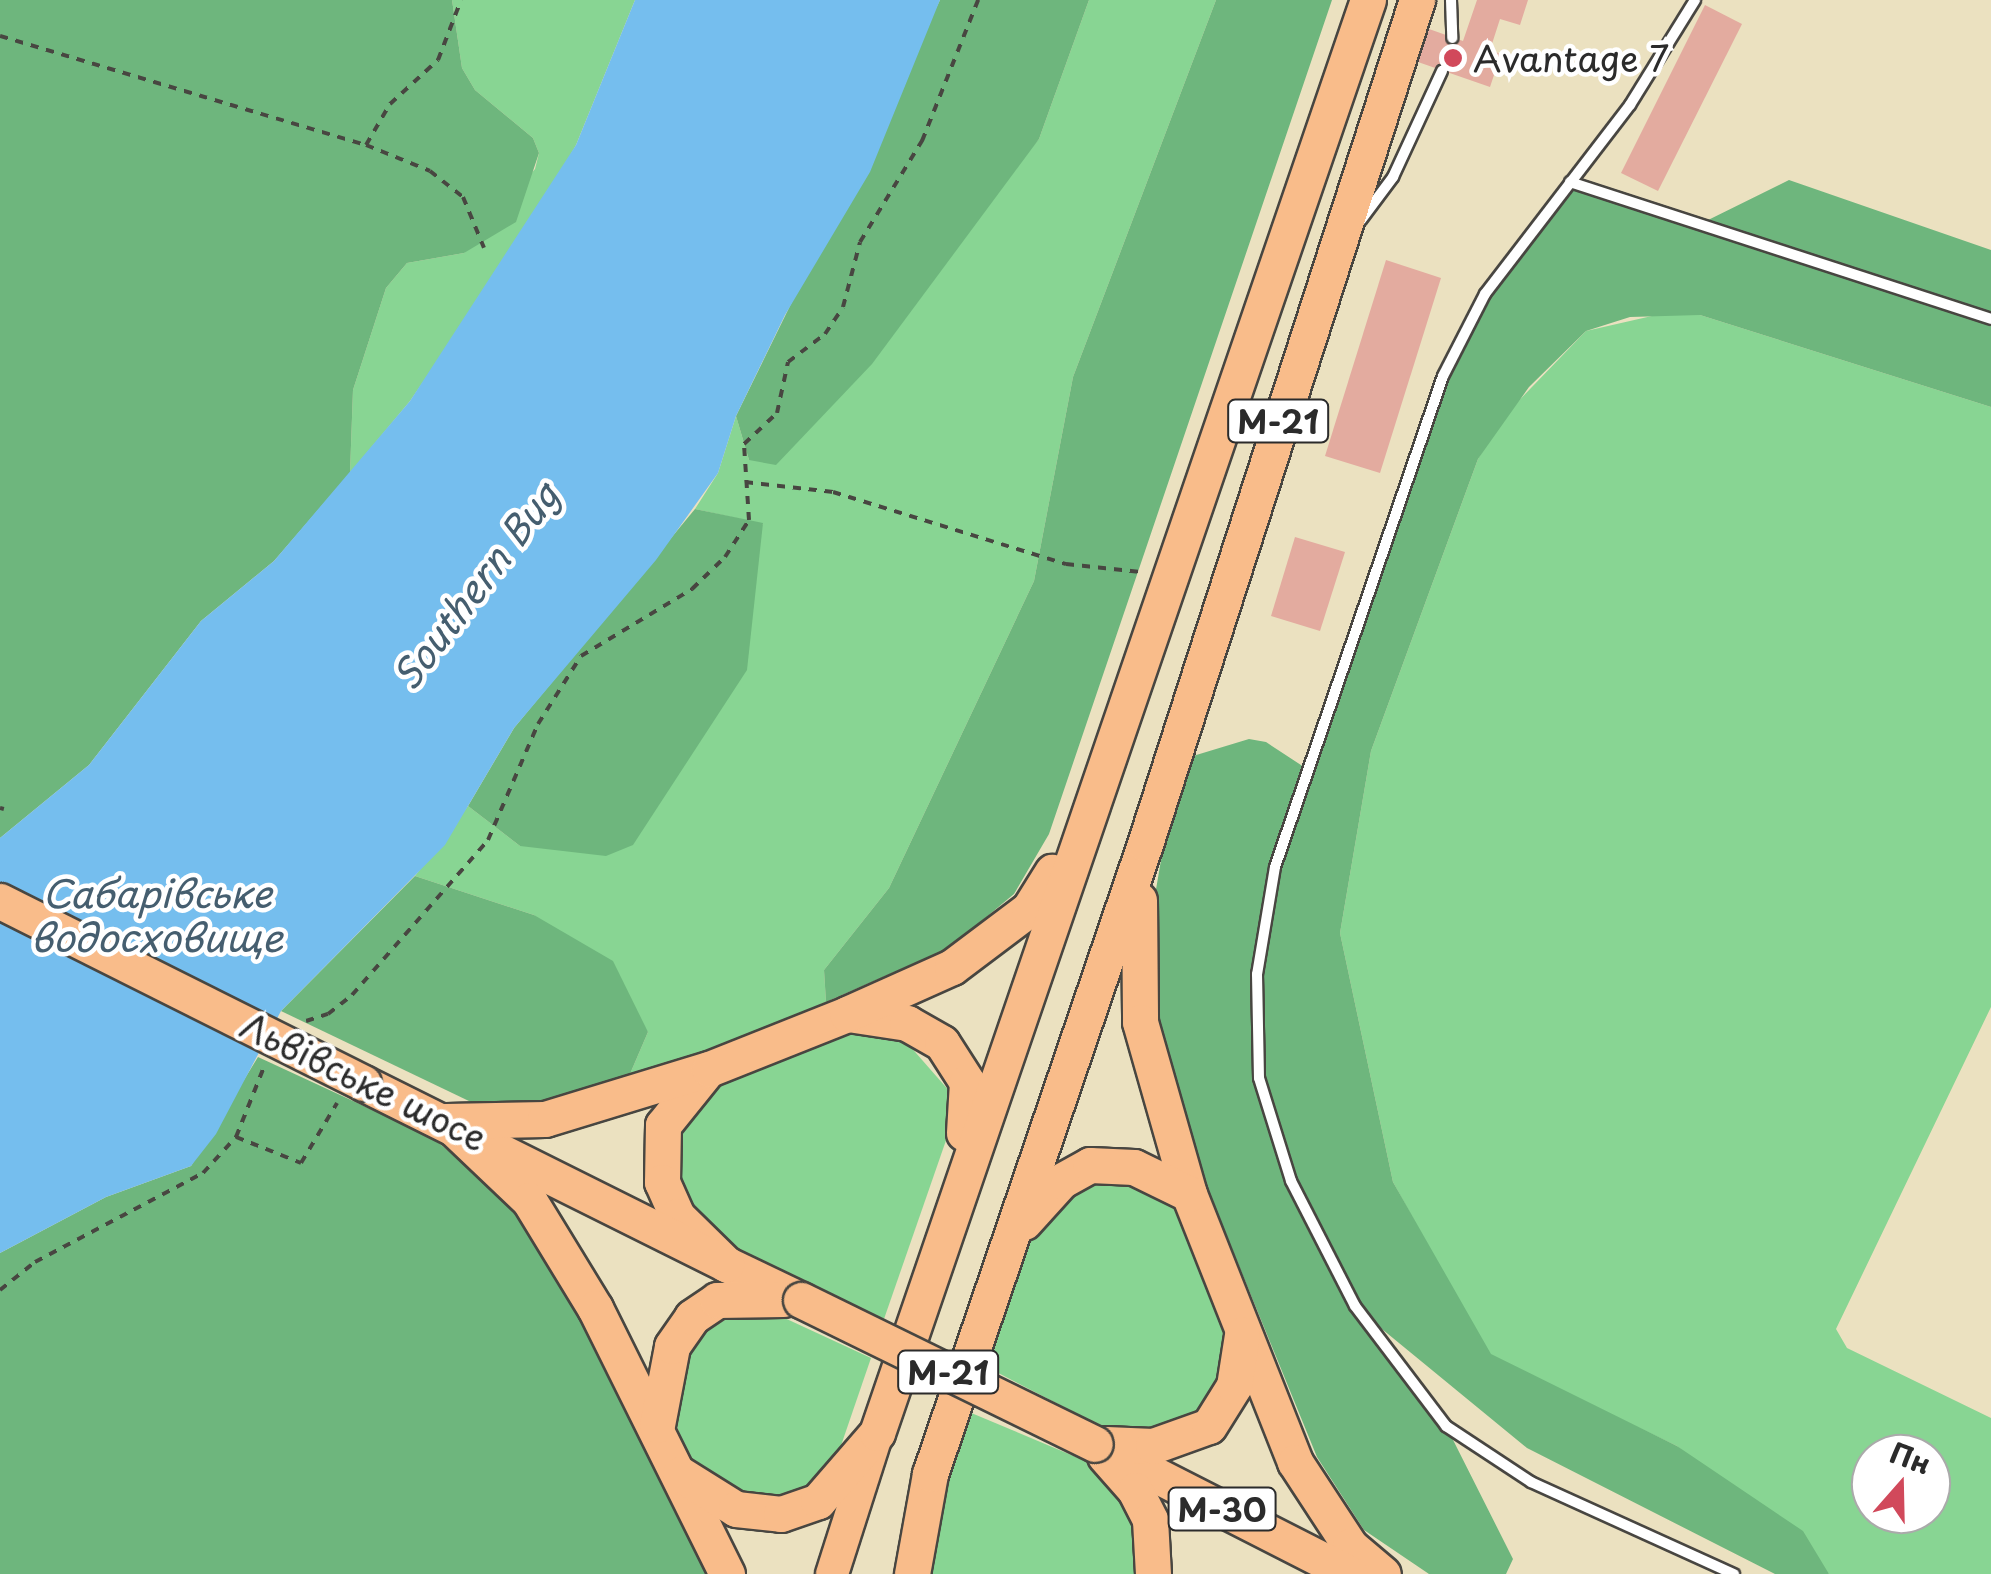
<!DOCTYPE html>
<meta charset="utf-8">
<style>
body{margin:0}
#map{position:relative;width:1991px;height:1574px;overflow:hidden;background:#ebe1c0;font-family:"Playpen Sans",sans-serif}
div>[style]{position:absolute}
.green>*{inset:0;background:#88d593}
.forest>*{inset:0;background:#6eb67d}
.water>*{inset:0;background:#75beee}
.building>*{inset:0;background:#e3ab9f}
.path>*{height:4px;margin-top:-2px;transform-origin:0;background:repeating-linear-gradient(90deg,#484641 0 8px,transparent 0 16px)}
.roads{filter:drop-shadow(2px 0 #484641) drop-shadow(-2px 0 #484641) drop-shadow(0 2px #484641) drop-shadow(0 -2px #484641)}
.service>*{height:10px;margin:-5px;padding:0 5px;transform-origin:5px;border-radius:5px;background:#fff}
.primary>*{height:32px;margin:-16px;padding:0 16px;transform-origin:16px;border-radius:16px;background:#f9bc8a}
.trunk>*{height:35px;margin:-17.5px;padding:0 17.5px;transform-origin:17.5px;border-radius:17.5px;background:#f9bc8a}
.bridges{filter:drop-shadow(2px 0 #484641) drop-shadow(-2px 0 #484641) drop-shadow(0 2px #484641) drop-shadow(0 -2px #484641)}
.trunk-bridge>*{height:35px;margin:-17.5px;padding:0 17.5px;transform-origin:17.5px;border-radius:17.5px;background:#f9bc8a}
.dots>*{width:28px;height:28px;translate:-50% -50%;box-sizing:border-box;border:5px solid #fff;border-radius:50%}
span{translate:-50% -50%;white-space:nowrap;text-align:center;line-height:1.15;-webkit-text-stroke:9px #fff;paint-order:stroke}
.shield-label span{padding:2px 8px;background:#fff;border:2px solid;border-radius:8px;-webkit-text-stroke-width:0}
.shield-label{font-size:32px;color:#2b2b2b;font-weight:700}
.poi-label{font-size:35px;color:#2b2b2b}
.left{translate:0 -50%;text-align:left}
.street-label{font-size:35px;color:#2b2b2b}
.water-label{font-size:38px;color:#455e6f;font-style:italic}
.north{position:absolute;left:1851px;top:1434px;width:100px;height:100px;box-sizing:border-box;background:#fff;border:2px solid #aaa;border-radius:50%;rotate:20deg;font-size:28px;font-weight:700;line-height:40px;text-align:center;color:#2b2b2b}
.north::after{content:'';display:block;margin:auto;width:35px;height:45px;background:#d1495b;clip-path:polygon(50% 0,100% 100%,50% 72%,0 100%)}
</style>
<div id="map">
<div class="green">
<div style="clip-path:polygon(452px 0,635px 0,576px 145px,532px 223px,410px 401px,350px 473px,353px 390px,386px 288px,407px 263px,464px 253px,535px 169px,539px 153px,533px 138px,475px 90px,462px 68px)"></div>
<div style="clip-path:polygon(1089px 0,1216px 0,1073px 377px,1034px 581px,889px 888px,824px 970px,826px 1002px,624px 1088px,648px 1032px,534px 915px,415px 876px,468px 806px,520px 846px,763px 524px,695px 509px,718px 473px,736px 416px,749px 460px,1039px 139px)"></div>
<div style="clip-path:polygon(evenodd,1665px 313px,1700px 315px,1991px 407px,1991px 1007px,1836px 1329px,1847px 1348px,1991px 1418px,1991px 1574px,1829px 1574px,1677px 1446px,1489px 1356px,1393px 1182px,1340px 933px,1371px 751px,1478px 459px,1503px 417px,1586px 331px,1665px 313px,1871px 1454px,1931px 1454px,1931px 1514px,1871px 1514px,1871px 1454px)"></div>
<div style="clip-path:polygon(836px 1029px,886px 1033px,909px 1045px,951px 1093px,951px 1126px,884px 1319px,733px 1249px,708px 1232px,678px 1186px,677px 1138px,685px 1118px,716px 1086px)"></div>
<div style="clip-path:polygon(1101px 1170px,1171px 1190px,1226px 1325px,1227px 1379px,1177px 1434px,1112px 1432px,983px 1365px,1034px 1223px)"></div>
<div style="clip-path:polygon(778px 1315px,871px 1358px,834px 1466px,795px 1493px,749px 1500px,705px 1478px,687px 1456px,671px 1409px,684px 1357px,699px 1336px,731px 1316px)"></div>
<div style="clip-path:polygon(969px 1412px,1095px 1465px,1137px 1519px,1138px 1574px,922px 1574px,928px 1529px)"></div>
</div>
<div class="forest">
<div style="clip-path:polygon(0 0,452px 0,462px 68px,475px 90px,533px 138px,539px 153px,516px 222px,464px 253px,407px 263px,386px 288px,353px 390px,350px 473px,274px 561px,201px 621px,89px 765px,0 838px)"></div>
<div style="clip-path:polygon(940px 0,1089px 0,1039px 139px,872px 364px,776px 465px,749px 460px,736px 416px)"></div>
<div style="clip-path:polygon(1216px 0,1332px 0,1049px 834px,1014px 894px,949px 948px,826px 1002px,824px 970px,889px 888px,1034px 581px,1073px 377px)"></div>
<div style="clip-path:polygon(1789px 180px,1991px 250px,1991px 407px,1700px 315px,1630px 317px,1586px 331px,1529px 387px,1478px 459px,1371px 751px,1340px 933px,1393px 1182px,1491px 1354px,1677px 1446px,1803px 1531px,1829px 1574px,1775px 1574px,1527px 1448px,1360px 1311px,1446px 1426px,1513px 1559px,1506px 1574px,1429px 1574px,1364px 1530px,1317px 1457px,1204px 1180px,1158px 1024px,1152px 913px,1161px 860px,1193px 756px,1249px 739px,1266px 742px,1307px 769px,1443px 376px,1469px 319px,1570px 182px,1698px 225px)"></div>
<div style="clip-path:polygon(695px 509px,763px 523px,747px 670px,633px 845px,606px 856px,520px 846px,468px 806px,514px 728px)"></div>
<div style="clip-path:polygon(415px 876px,534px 915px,613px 961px,648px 1032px,624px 1088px,544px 1107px,471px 1102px,281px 1011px)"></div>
<div style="clip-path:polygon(258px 1057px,433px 1138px,522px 1213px,563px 1275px,715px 1574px,0 1574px,0 1253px,106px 1197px,191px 1166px)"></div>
</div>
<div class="water">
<div style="clip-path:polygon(635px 0,940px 0,870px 172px,785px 315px,736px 416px,718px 473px,656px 560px,514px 728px,445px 845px,281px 1011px,216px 1134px,191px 1166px,106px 1197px,0 1253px,0 838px,89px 765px,201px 621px,274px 561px,410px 401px,576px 145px)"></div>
</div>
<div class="building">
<div style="clip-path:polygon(1477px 0,1528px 0,1520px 25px,1500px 19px,1490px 50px,1501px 54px,1490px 87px,1418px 62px,1429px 29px,1463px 41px)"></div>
<div style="clip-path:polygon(1705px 5px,1742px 24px,1658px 191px,1621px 173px)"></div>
<div style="clip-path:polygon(1386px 260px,1441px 278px,1380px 473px,1325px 456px)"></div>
<div style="clip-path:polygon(1295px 537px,1345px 552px,1320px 631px,1271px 616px)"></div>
</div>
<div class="path">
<div style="left:0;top:36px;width:382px;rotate:16.6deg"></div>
<div style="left:366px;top:145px;width:69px;rotate:22.1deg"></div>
<div style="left:430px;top:171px;width:42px;rotate:38.2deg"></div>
<div style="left:463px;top:197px;width:55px;rotate:67.6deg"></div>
<div style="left:366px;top:145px;width:48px;rotate:-59.7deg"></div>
<div style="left:390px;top:104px;width:65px;rotate:-42.5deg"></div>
<div style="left:438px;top:60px;width:64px;rotate:-69deg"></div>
<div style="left:745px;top:482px;width:89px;rotate:6.5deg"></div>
<div style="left:833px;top:492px;width:244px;rotate:17.2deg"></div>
<div style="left:1066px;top:564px;width:75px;rotate:6.1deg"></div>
<div style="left:0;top:808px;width:4px;rotate:14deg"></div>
<div style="left:306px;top:1021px;width:23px;rotate:-18deg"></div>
<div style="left:328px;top:1014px;width:31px;rotate:-38deg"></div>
<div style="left:352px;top:995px;width:206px;rotate:-48.7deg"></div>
<div style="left:488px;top:840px;width:126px;rotate:-66.7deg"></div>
<div style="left:538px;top:724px;width:80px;rotate:-57.7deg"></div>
<div style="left:581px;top:656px;width:130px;rotate:-31.1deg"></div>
<div style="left:692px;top:589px;width:46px;rotate:-44.1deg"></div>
<div style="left:725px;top:557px;width:44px;rotate:-57deg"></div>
<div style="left:749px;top:520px;width:76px;rotate:-93.8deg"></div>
<div style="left:744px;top:444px;width:45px;rotate:-43.2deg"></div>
<div style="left:777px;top:413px;width:52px;rotate:-77.8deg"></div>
<div style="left:788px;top:362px;width:46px;rotate:-37.1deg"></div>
<div style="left:825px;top:334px;width:32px;rotate:-56deg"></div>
<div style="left:843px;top:307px;width:67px;rotate:-75.3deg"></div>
<div style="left:860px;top:242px;width:119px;rotate:-58.5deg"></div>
<div style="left:922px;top:141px;width:152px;rotate:-68.3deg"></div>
<div style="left:236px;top:1137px;width:75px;rotate:-68.2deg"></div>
<div style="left:0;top:1290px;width:45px;rotate:-38.7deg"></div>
<div style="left:35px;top:1262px;width:190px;rotate:-27.9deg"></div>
<div style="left:203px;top:1173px;width:49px;rotate:-47.5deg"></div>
<div style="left:236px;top:1137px;width:70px;rotate:21.8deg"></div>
<div style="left:301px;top:1163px;width:70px;rotate:-59deg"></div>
</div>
<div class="roads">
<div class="service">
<div style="left:1451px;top:0;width:38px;rotate:88deg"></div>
<div style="left:1695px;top:0;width:123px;rotate:121.8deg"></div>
<div style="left:1630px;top:105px;width:238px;rotate:127.5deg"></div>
<div style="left:1485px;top:294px;width:92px;rotate:117.1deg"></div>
<div style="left:1443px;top:376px;width:519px;rotate:108.89deg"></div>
<div style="left:1275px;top:867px;width:109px;rotate:99.5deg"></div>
<div style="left:1257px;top:974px;width:104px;rotate:88.9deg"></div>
<div style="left:1259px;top:1078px;width:108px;rotate:72.7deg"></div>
<div style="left:1291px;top:1181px;width:140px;rotate:62.9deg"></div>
<div style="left:1355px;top:1306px;width:151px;rotate:52.8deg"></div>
<div style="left:1446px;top:1426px;width:102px;rotate:33.4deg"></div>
<div style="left:1531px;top:1482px;width:223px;rotate:24.4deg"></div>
<div style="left:1570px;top:182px;width:443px;rotate:18deg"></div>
<div style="left:1361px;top:220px;width:54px;rotate:-53.3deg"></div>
<div style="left:1393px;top:177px;width:117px;rotate:-65.2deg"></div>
</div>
<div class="primary">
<div style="left:832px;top:1574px;width:148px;rotate:-72.3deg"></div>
</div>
<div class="trunk">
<div style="left:1139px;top:900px;width:122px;rotate:89.5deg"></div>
<div style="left:1140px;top:1022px;width:179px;rotate:74.1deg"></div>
<div style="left:1189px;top:1194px;width:288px;rotate:68.4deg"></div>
<div style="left:1295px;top:1462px;width:100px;rotate:56.8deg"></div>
<div style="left:1350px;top:1546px;width:43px;rotate:40.3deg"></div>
<div style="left:848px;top:1014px;width:60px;rotate:8.7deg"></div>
<div style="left:907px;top:1023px;width:40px;rotate:29.7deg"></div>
<div style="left:942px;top:1043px;width:46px;rotate:57.3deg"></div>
<div style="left:967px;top:1082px;width:51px;rotate:93.4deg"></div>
<div style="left:705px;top:1073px;width:67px;rotate:128.9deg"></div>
<div style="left:663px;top:1125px;width:57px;rotate:91deg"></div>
<div style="left:662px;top:1182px;width:37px;rotate:66deg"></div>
<div style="left:677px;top:1216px;width:69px;rotate:44.4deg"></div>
<div style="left:726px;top:1264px;width:83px;rotate:25.6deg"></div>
<div style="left:363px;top:1083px;width:406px;rotate:26.5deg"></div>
<div style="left:446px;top:1121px;width:99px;rotate:-1.2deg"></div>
<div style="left:545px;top:1119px;width:171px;rotate:-17deg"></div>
<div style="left:709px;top:1069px;width:149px;rotate:-21.7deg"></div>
<div style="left:847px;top:1014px;width:115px;rotate:-24.1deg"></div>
<div style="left:952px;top:967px;width:96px;rotate:-37deg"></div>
<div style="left:1029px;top:909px;width:44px;rotate:-58.1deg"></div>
<div style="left:446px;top:1121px;width:115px;rotate:43.6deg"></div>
<div style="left:529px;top:1200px;width:127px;rotate:58.6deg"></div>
<div style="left:595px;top:1308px;width:297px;rotate:63.6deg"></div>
<div style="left:1024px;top:1222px;width:55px;rotate:-47.9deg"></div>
<div style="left:1061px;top:1181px;width:33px;rotate:-29deg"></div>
<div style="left:1090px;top:1165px;width:44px;rotate:2.6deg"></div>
<div style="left:1134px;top:1167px;width:61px;rotate:26.1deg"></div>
<div style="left:657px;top:1425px;width:80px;rotate:-79.2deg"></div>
<div style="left:672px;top:1346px;width:35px;rotate:-55deg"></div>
<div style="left:692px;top:1317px;width:30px;rotate:-34deg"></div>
<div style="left:717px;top:1300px;width:66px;rotate:-0.9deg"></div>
<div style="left:1095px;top:1444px;width:286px;rotate:27deg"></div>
<div style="left:1106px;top:1444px;width:47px;rotate:2.4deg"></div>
<div style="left:1153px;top:1446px;width:59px;rotate:-19.7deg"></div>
<div style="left:1209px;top:1426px;width:47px;rotate:-58deg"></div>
<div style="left:1234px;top:1386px;width:52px;rotate:-81.1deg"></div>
<div style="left:1105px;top:1456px;width:45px;rotate:48.6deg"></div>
<div style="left:1135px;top:1490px;width:34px;rotate:63deg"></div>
<div style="left:1150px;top:1520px;width:54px;rotate:86.8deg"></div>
<div style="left:680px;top:1474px;width:66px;rotate:32deg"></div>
<div style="left:736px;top:1509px;width:45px;rotate:6.3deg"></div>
<div style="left:781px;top:1514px;width:39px;rotate:-19deg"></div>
<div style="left:818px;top:1501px;width:90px;rotate:-49.1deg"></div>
<div style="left:877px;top:1433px;width:1515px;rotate:-71.09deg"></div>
<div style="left:912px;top:1574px;width:102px;rotate:-79.8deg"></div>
<div style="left:930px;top:1474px;width:666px;rotate:-71.16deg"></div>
<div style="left:1145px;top:844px;width:887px;rotate:-72.14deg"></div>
</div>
</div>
<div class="bridges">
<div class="trunk-bridge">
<div style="left:0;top:901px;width:406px;rotate:26.6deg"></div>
<div style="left:801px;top:1300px;width:327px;rotate:26.1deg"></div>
</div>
</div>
<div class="dots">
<div style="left:1453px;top:58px;background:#d1495b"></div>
</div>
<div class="shield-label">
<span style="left:1278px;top:421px">М-21</span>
<span style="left:948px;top:1372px">М-21</span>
<span style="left:1222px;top:1509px">М-30</span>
</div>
<div class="poi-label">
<span class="left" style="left:1473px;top:58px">Avantage 7</span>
</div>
<div class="street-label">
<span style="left:364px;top:1081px;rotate:26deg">Львівське шосе</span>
</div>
<div class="water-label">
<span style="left:475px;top:585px;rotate:-53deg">Southern Bug</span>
<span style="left:157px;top:915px">Сабарівське<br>водосховище</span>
</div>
<div class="north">Пн</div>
</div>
